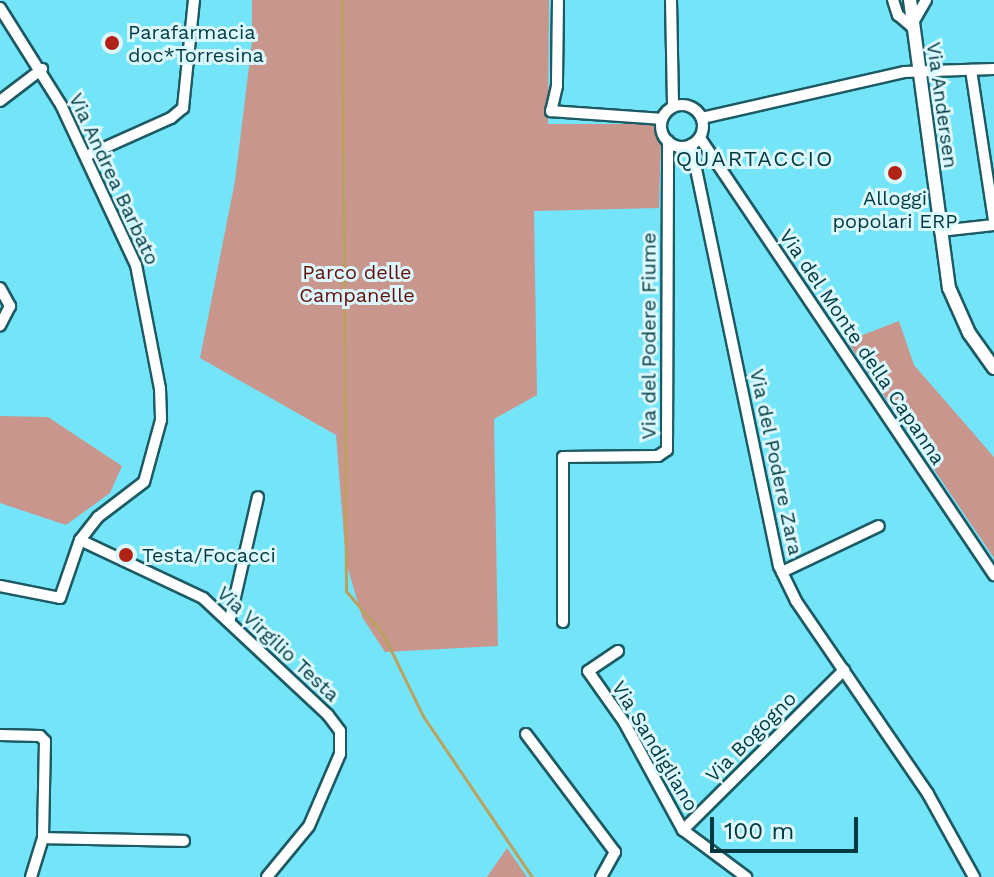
<!DOCTYPE html>
<style>
body{margin:0}
#map{position:relative;width:994px;height:877px;overflow:hidden;background:#74e5f8;font-family:"Work Sans",sans-serif}
div>[style]{position:absolute}
.green>*{inset:0;background:#c9968d}
.stream>*{height:3px;margin:-1.5px;padding:0 1.5px;transform-origin:1.5px;border-radius:1.5px;background:#baa160}
.roads{filter:drop-shadow(2px 0 #1c5a64) drop-shadow(-2px 0 #1c5a64) drop-shadow(0 2px #1c5a64) drop-shadow(0 -2px #1c5a64)}
.minor>*{height:10px;margin:-5px;padding:0 5px;transform-origin:5px;border-radius:5px;background:#fff}
.minor>.ring{margin:-5px;padding:0;box-sizing:content-box;background:none;border:10px solid #fff;border-radius:50%}
.tertiary>*{height:12px;margin:-6px;padding:0 6px;transform-origin:6px;border-radius:6px;background:#fff}
.dots>*{width:22px;height:22px;translate:-50% -50%;box-sizing:border-box;border:4px solid #dbf9ff;border-radius:50%}
span{translate:-50% -50%;white-space:nowrap;text-align:center;line-height:1.15;-webkit-text-stroke:6px #dbf9ff;paint-order:stroke}
.poi-label{font-size:20px;color:#023840}
.left{translate:0 -50%;text-align:left}
.street-label{font-size:20px;color:#023840}
.park-label{font-size:20px;color:#630d07}
.neighbourhood-label{font-size:22px;color:#023840;letter-spacing:2px}
.scale{position:absolute;left:710px;top:817px;width:148px;height:36px;box-sizing:border-box;border:4px solid #023840;border-top:0;padding-left:10px;font-size:24px;line-height:28px;white-space:nowrap;color:#023840;-webkit-text-stroke:6px #dbf9ff;paint-order:stroke}
</style>
<div id="map">
<div class="green">
<div style="clip-path:polygon(252px 0,549px 0,548px 124px,655px 124px,661px 141px,659px 208px,534px 211px,537px 395px,494px 419px,498px 646px,385px 652px,362px 617px,346px 562px,336px 435px,200px 358px,235px 181px,252px 42px)"></div>
<div style="clip-path:polygon(899px 321px,914px 365px,994px 457px,994px 558px,847px 341px)"></div>
<div style="clip-path:polygon(0 416px,48px 417px,122px 466px,110px 493px,66px 525px,0 503px)"></div>
<div style="clip-path:polygon(507px 848px,527px 877px,487px 877px)"></div>
</div>
<div class="stream">
<div style="left:342px;top:0;width:591px;rotate:89.61deg"></div>
<div style="left:346px;top:591px;width:57px;rotate:49.3deg"></div>
<div style="left:383px;top:634px;width:91px;rotate:64deg"></div>
<div style="left:423px;top:716px;width:194px;rotate:55.9deg"></div>
</div>
<div class="roads">
<div class="minor">
<div style="left:558px;top:0;width:86px;rotate:90.7deg"></div>
<div style="left:557px;top:86px;width:26px;rotate:103deg"></div>
<div style="left:551px;top:111px;width:111px;rotate:4.1deg"></div>
<div style="left:671px;top:0;width:106px;rotate:88.9deg"></div>
<div style="left:893px;top:0;width:16px;rotate:72deg"></div>
<div style="left:898px;top:15px;width:17px;rotate:40deg"></div>
<div style="left:911px;top:26px;width:30px;rotate:-60deg"></div>
<div style="left:0;top:8px;width:115px;rotate:57.8deg"></div>
<div style="left:61px;top:105px;width:177px;rotate:64.9deg"></div>
<div style="left:136px;top:265px;width:126px;rotate:79deg"></div>
<div style="left:160px;top:389px;width:31px;rotate:88deg"></div>
<div style="left:161px;top:420px;width:64px;rotate:105.3deg"></div>
<div style="left:144px;top:482px;width:58px;rotate:142.7deg"></div>
<div style="left:98px;top:517px;width:29px;rotate:128deg"></div>
<div style="left:971px;top:70px;width:152px;rotate:81.3deg"></div>
<div style="left:0;top:101px;width:53px;rotate:-37.3deg"></div>
<div class="ring" style="left:661px;top:105px;width:32px;height:32px"></div>
<div style="left:702px;top:118px;width:207px;rotate:-12.8deg"></div>
<div style="left:904px;top:72px;width:90px;rotate:-1.9deg"></div>
<div style="left:700px;top:138px;width:527px;rotate:56.07deg"></div>
<div style="left:691px;top:145px;width:430px;rotate:78.2deg"></div>
<div style="left:779px;top:566px;width:39px;rotate:64deg"></div>
<div style="left:796px;top:601px;width:234px;rotate:55.6deg"></div>
<div style="left:928px;top:794px;width:95px;rotate:61deg"></div>
<div style="left:86px;top:156px;width:93px;rotate:-24.1deg"></div>
<div style="left:171px;top:118px;width:16px;rotate:-40deg"></div>
<div style="left:183px;top:108px;width:109px;rotate:-84.2deg"></div>
<div style="left:940px;top:231px;width:54px;rotate:-6.3deg"></div>
<div style="left:0;top:288px;width:21px;rotate:61deg"></div>
<div style="left:10px;top:306px;width:22px;rotate:117deg"></div>
<div style="left:782px;top:572px;width:107px;rotate:-25.4deg"></div>
<div style="left:0;top:586px;width:61px;rotate:11.3deg"></div>
<div style="left:60px;top:598px;width:61px;rotate:-71deg"></div>
<div style="left:80px;top:540px;width:136px;rotate:25.2deg"></div>
<div style="left:203px;top:598px;width:171px;rotate:43.1deg"></div>
<div style="left:328px;top:715px;width:20px;rotate:53deg"></div>
<div style="left:340px;top:731px;width:23px;rotate:90deg"></div>
<div style="left:340px;top:754px;width:78px;rotate:113.3deg"></div>
<div style="left:309px;top:826px;width:66px;rotate:129.5deg"></div>
<div style="left:230px;top:619px;width:125px;rotate:-77.1deg"></div>
<div style="left:563px;top:622px;width:165px;rotate:-90deg"></div>
<div style="left:563px;top:457px;width:95px;rotate:-0.6deg"></div>
<div style="left:658px;top:456px;width:11px;rotate:-34deg"></div>
<div style="left:667px;top:450px;width:309px;rotate:-89.8deg"></div>
<div style="left:618px;top:651px;width:36px;rotate:146deg"></div>
<div style="left:588px;top:671px;width:62px;rotate:54.8deg"></div>
<div style="left:624px;top:722px;width:123px;rotate:61.4deg"></div>
<div style="left:683px;top:830px;width:79px;rotate:36.7deg"></div>
<div style="left:526px;top:734px;width:148px;rotate:53deg"></div>
<div style="left:615px;top:852px;width:29px;rotate:119deg"></div>
<div style="left:0;top:735px;width:40px;rotate:1.4deg"></div>
<div style="left:40px;top:736px;width:7px;rotate:45deg"></div>
<div style="left:45px;top:741px;width:97px;rotate:91.2deg"></div>
<div style="left:43px;top:838px;width:41px;rotate:107.1deg"></div>
<div style="left:683px;top:830px;width:227px;rotate:-44.8deg"></div>
<div style="left:43px;top:838px;width:141px;rotate:1.2deg"></div>
</div>
<div class="tertiary">
<div style="left:910px;top:0;width:291px;rotate:82.3deg"></div>
<div style="left:949px;top:288px;width:49px;rotate:66deg"></div>
<div style="left:969px;top:333px;width:43px;rotate:54.5deg"></div>
</div>
</div>
<div class="dots">
<div style="left:112px;top:43px;background:#b22317"></div>
<div style="left:895px;top:173px;background:#b22317"></div>
<div style="left:126px;top:555px;background:#b22317"></div>
</div>
<div class="poi-label">
<span class="left" style="left:128px;top:44px">Parafarmacia<br>doc*Torresina</span>
<span style="left:895px;top:210px">Alloggi<br>popolari ERP</span>
<span class="left" style="left:142px;top:555px">Testa/Focacci</span>
</div>
<div class="street-label">
<span style="left:942px;top:105px;rotate:82deg">Via Andersen</span>
<span style="left:114px;top:179px;rotate:65deg">Via Andrea Barbato</span>
<span style="left:649px;top:336px;rotate:-90deg">Via del Podere Fiume</span>
<span style="left:862px;top:347px;rotate:56deg">Via del Monte della Capanna</span>
<span style="left:776px;top:462px;rotate:78deg">Via del Podere Zara</span>
<span style="left:278px;top:644px;rotate:43deg">Via Virgilio Testa</span>
<span style="left:751px;top:737px;rotate:-45deg">Via Bogogno</span>
<span style="left:655px;top:746px;rotate:59deg">Via Sandigliano</span>
</div>
<div class="park-label">
<span style="left:357px;top:284px">Parco delle<br>Campanelle</span>
</div>
<div class="neighbourhood-label">
<span style="left:755px;top:159px">QUARTACCIO</span>
</div>
<div class="scale">100 m</div>
</div>
